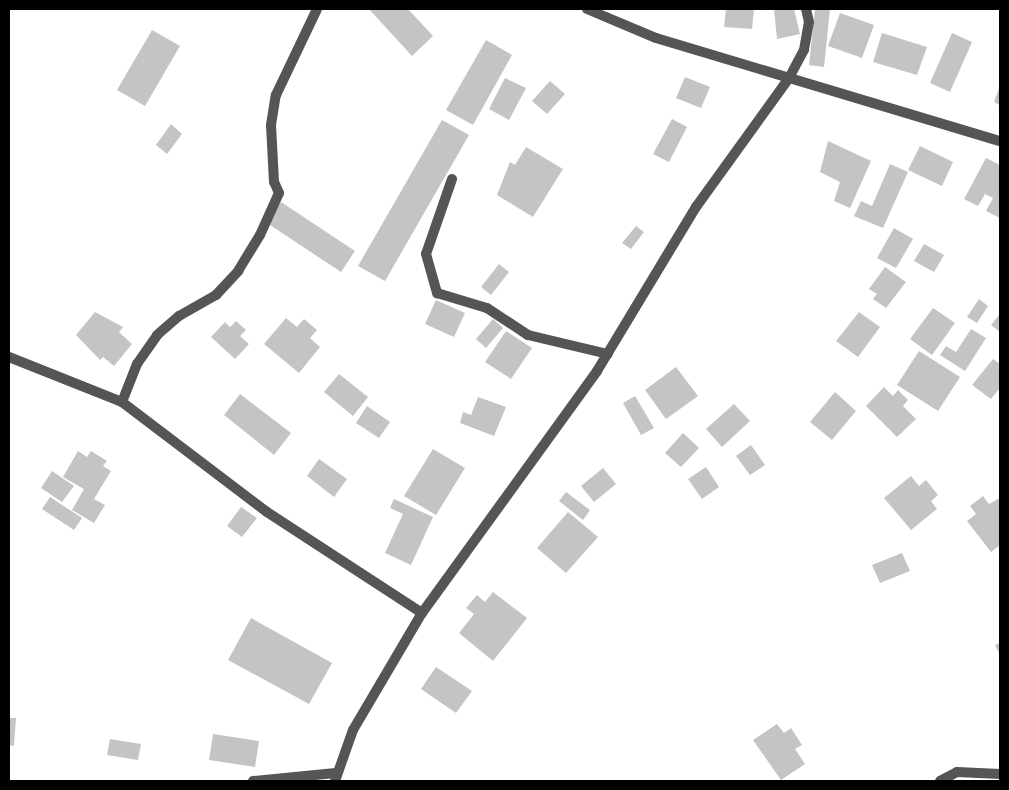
<!DOCTYPE html>
<style>
body{margin:0}
#map{position:relative;width:1009px;height:790px;overflow:hidden;background:#fff;font-family:Figtree,sans-serif}
div>[style]{position:absolute}
.building>*{inset:0;background:#c4c4c4}
.minor>*{height:10px;margin:-5px;padding:0 5px;transform-origin:5px;border-radius:5px;background:#555}
.tertiary>*{height:10px;margin:-5px;padding:0 5px;transform-origin:5px;border-radius:5px;background:#555}
span{translate:-50% -50%;white-space:nowrap;text-align:center;line-height:1.15;-webkit-text-stroke:4px #fff;paint-order:stroke}
.frame{position:absolute;inset:0;border:10px solid #000;pointer-events:none}
</style>
<div id="map">
<div class="building">
<div style="clip-path:polygon(369px 9px,408px 9px,433px 36px,412px 56px)"></div>
<div style="clip-path:polygon(726px 9px,754px 9px,752px 29px,724px 27px)"></div>
<div style="clip-path:polygon(774px 9px,794px 9px,800px 34px,777px 39px)"></div>
<div style="clip-path:polygon(815px 9px,830px 9px,824px 67px,809px 65px)"></div>
<div style="clip-path:polygon(840px 13px,874px 25px,862px 58px,828px 46px)"></div>
<div style="clip-path:polygon(152px 30px,180px 46px,145px 106px,117px 90px)"></div>
<div style="clip-path:polygon(882px 33px,927px 47px,917px 75px,873px 62px)"></div>
<div style="clip-path:polygon(952px 33px,972px 42px,950px 92px,930px 83px)"></div>
<div style="clip-path:polygon(486px 40px,512px 55px,473px 125px,446px 110px)"></div>
<div style="clip-path:polygon(685px 77px,710px 87px,701px 108px,676px 98px)"></div>
<div style="clip-path:polygon(505px 78px,526px 88px,509px 120px,489px 109px)"></div>
<div style="clip-path:polygon(550px 81px,565px 94px,547px 114px,532px 101px)"></div>
<div style="clip-path:polygon(1000px 86px,1000px 105px,994px 102px)"></div>
<div style="clip-path:polygon(672px 119px,687px 127px,669px 162px,653px 154px)"></div>
<div style="clip-path:polygon(442px 120px,469px 135px,385px 281px,358px 266px)"></div>
<div style="clip-path:polygon(171px 124px,182px 134px,167px 154px,156px 145px)"></div>
<div style="clip-path:polygon(828px 141px,871px 161px,850px 208px,834px 201px,840px 182px,820px 172px)"></div>
<div style="clip-path:polygon(920px 146px,953px 162px,942px 186px,908px 170px)"></div>
<div style="clip-path:polygon(526px 147px,563px 169px,533px 217px,497px 195px,510px 162px,515px 165px)"></div>
<div style="clip-path:polygon(986px 158px,1000px 165px,1000px 218px,986px 211px,993px 198px,985px 194px,978px 206px,964px 199px)"></div>
<div style="clip-path:polygon(890px 164px,908px 172px,883px 228px,854px 216px,861px 201px,872px 206px)"></div>
<div style="clip-path:polygon(281px 202px,355px 251px,341px 272px,267px 223px)"></div>
<div style="clip-path:polygon(636px 226px,644px 232px,631px 249px,622px 243px)"></div>
<div style="clip-path:polygon(894px 228px,913px 239px,896px 268px,877px 258px)"></div>
<div style="clip-path:polygon(924px 244px,944px 255px,934px 272px,914px 261px)"></div>
<div style="clip-path:polygon(499px 264px,509px 272px,491px 295px,481px 287px)"></div>
<div style="clip-path:polygon(885px 267px,906px 282px,886px 308px,873px 299px,877px 294px,869px 289px)"></div>
<div style="clip-path:polygon(979px 299px,988px 306px,977px 323px,967px 317px)"></div>
<div style="clip-path:polygon(436px 300px,465px 313px,454px 337px,425px 324px)"></div>
<div style="clip-path:polygon(933px 308px,955px 323px,932px 355px,910px 339px)"></div>
<div style="clip-path:polygon(95px 312px,123px 327px,119px 332px,132px 344px,114px 366px,103px 357px,100px 360px,76px 335px)"></div>
<div style="clip-path:polygon(859px 312px,880px 327px,858px 357px,836px 341px)"></div>
<div style="clip-path:polygon(999px 315px,1000px 316px,1000px 332px,991px 325px)"></div>
<div style="clip-path:polygon(286px 318px,297px 327px,304px 319px,317px 330px,310px 338px,320px 347px,299px 373px,264px 344px)"></div>
<div style="clip-path:polygon(493px 319px,503px 328px,486px 348px,476px 339px)"></div>
<div style="clip-path:polygon(236px 321px,246px 330px,240px 336px,249px 344px,235px 359px,211px 337px,225px 322px,230px 327px)"></div>
<div style="clip-path:polygon(971px 329px,986px 338px,965px 371px,940px 355px,946px 346px,956px 352px)"></div>
<div style="clip-path:polygon(506px 331px,532px 348px,511px 379px,485px 362px)"></div>
<div style="clip-path:polygon(919px 351px,960px 377px,938px 411px,897px 385px)"></div>
<div style="clip-path:polygon(993px 359px,1000px 364px,1000px 388px,991px 399px,972px 385px)"></div>
<div style="clip-path:polygon(676px 367px,698px 396px,666px 419px,645px 390px)"></div>
<div style="clip-path:polygon(339px 374px,368px 397px,353px 416px,324px 392px)"></div>
<div style="clip-path:polygon(884px 387px,893px 396px,898px 390px,908px 400px,903px 406px,916px 419px,897px 437px,866px 406px)"></div>
<div style="clip-path:polygon(835px 392px,856px 411px,832px 440px,810px 422px)"></div>
<div style="clip-path:polygon(240px 394px,291px 433px,274px 455px,224px 415px)"></div>
<div style="clip-path:polygon(635px 396px,654px 428px,641px 435px,623px 403px)"></div>
<div style="clip-path:polygon(478px 397px,506px 407px,494px 436px,460px 423px,463px 412px,471px 415px)"></div>
<div style="clip-path:polygon(734px 404px,750px 421px,722px 447px,706px 429px)"></div>
<div style="clip-path:polygon(367px 406px,390px 422px,379px 438px,356px 423px)"></div>
<div style="clip-path:polygon(683px 433px,699px 448px,681px 467px,665px 453px)"></div>
<div style="clip-path:polygon(751px 445px,765px 465px,750px 475px,736px 456px)"></div>
<div style="clip-path:polygon(433px 449px,465px 468px,436px 515px,404px 496px)"></div>
<div style="clip-path:polygon(78px 451px,87px 457px,91px 451px,107px 461px,103px 466px,111px 471px,94px 499px,105px 505px,94px 523px,72px 510px,84px 489px,63px 477px)"></div>
<div style="clip-path:polygon(319px 459px,347px 479px,334px 497px,307px 476px)"></div>
<div style="clip-path:polygon(706px 467px,719px 487px,702px 499px,688px 479px)"></div>
<div style="clip-path:polygon(603px 468px,616px 484px,594px 502px,581px 486px)"></div>
<div style="clip-path:polygon(52px 471px,74px 486px,62px 502px,41px 488px)"></div>
<div style="clip-path:polygon(911px 476px,919px 486px,926px 480px,938px 495px,931px 501px,937px 509px,911px 530px,884px 498px)"></div>
<div style="clip-path:polygon(566px 492px,590px 510px,583px 520px,559px 501px)"></div>
<div style="clip-path:polygon(983px 496px,989px 504px,1000px 498px,1000px 545px,991px 552px,967px 521px,976px 514px,970px 506px)"></div>
<div style="clip-path:polygon(50px 497px,82px 518px,74px 530px,42px 509px)"></div>
<div style="clip-path:polygon(394px 499px,433px 517px,411px 565px,385px 553px,403px 514px,390px 508px)"></div>
<div style="clip-path:polygon(241px 507px,257px 518px,242px 537px,227px 526px)"></div>
<div style="clip-path:polygon(568px 512px,598px 537px,566px 573px,537px 548px)"></div>
<div style="clip-path:polygon(902px 553px,910px 571px,880px 583px,872px 565px)"></div>
<div style="clip-path:polygon(493px 592px,527px 618px,493px 661px,459px 633px,474px 614px,466px 608px,477px 595px,485px 602px)"></div>
<div style="clip-path:polygon(251px 618px,332px 663px,309px 704px,228px 660px)"></div>
<div style="clip-path:polygon(1000px 643px,1000px 655px,995px 645px)"></div>
<div style="clip-path:polygon(436px 667px,472px 691px,456px 713px,421px 689px)"></div>
<div style="clip-path:polygon(9px 718px,16px 718px,14px 746px,9px 745px)"></div>
<div style="clip-path:polygon(777px 724px,784px 733px,791px 728px,802px 745px,795px 749px,805px 764px,781px 780px,753px 740px)"></div>
<div style="clip-path:polygon(213px 734px,259px 741px,255px 767px,209px 760px)"></div>
<div style="clip-path:polygon(110px 739px,141px 744px,138px 760px,107px 755px)"></div>
</div>
<div class="minor">
<div style="left:452px;top:179px;width:79px;rotate:109.1deg"></div>
<div style="left:426px;top:254px;width:41px;rotate:74.2deg"></div>
<div style="left:437px;top:293px;width:52px;rotate:16.7deg"></div>
<div style="left:487px;top:308px;width:49px;rotate:33.4deg"></div>
<div style="left:528px;top:335px;width:82px;rotate:13.4deg"></div>
<div style="left:9px;top:357px;width:122px;rotate:21.7deg"></div>
<div style="left:122px;top:402px;width:182px;rotate:37.2deg"></div>
<div style="left:267px;top:512px;width:185px;rotate:33.1deg"></div>
<div style="left:122px;top:402px;width:41px;rotate:-68.5deg"></div>
<div style="left:137px;top:364px;width:35px;rotate:-55deg"></div>
<div style="left:157px;top:335px;width:29px;rotate:-41deg"></div>
<div style="left:179px;top:316px;width:43px;rotate:-29.6deg"></div>
<div style="left:216px;top:295px;width:33px;rotate:-47deg"></div>
<div style="left:238px;top:271px;width:42px;rotate:-58.6deg"></div>
<div style="left:260px;top:235px;width:46px;rotate:-65.7deg"></div>
<div style="left:279px;top:193px;width:12px;rotate:-114deg"></div>
<div style="left:274px;top:182px;width:57px;rotate:-93deg"></div>
<div style="left:271px;top:125px;width:30px;rotate:-81deg"></div>
<div style="left:276px;top:95px;width:95px;rotate:-64.5deg"></div>
<div style="left:253px;top:781px;width:83px;rotate:-5.5deg"></div>
<div style="left:335px;top:781px;width:54px;rotate:-70.6deg"></div>
<div style="left:353px;top:730px;width:136px;rotate:-59.5deg"></div>
<div style="left:422px;top:613px;width:299px;rotate:-54.1deg"></div>
<div style="left:597px;top:371px;width:192px;rotate:-58.9deg"></div>
<div style="left:696px;top:207px;width:159px;rotate:-54.2deg"></div>
<div style="left:789px;top:78px;width:32px;rotate:-62deg"></div>
<div style="left:804px;top:50px;width:28px;rotate:-80deg"></div>
<div style="left:809px;top:22px;width:13px;rotate:-103deg"></div>
<div style="left:940px;top:781px;width:19px;rotate:-28deg"></div>
<div style="left:957px;top:772px;width:43px;rotate:2.7deg"></div>
</div>
<div class="tertiary">
<div style="left:587px;top:9px;width:75px;rotate:22.8deg"></div>
<div style="left:656px;top:38px;width:359px;rotate:16.7deg"></div>
</div>
<div class="frame"></div>
</div>
